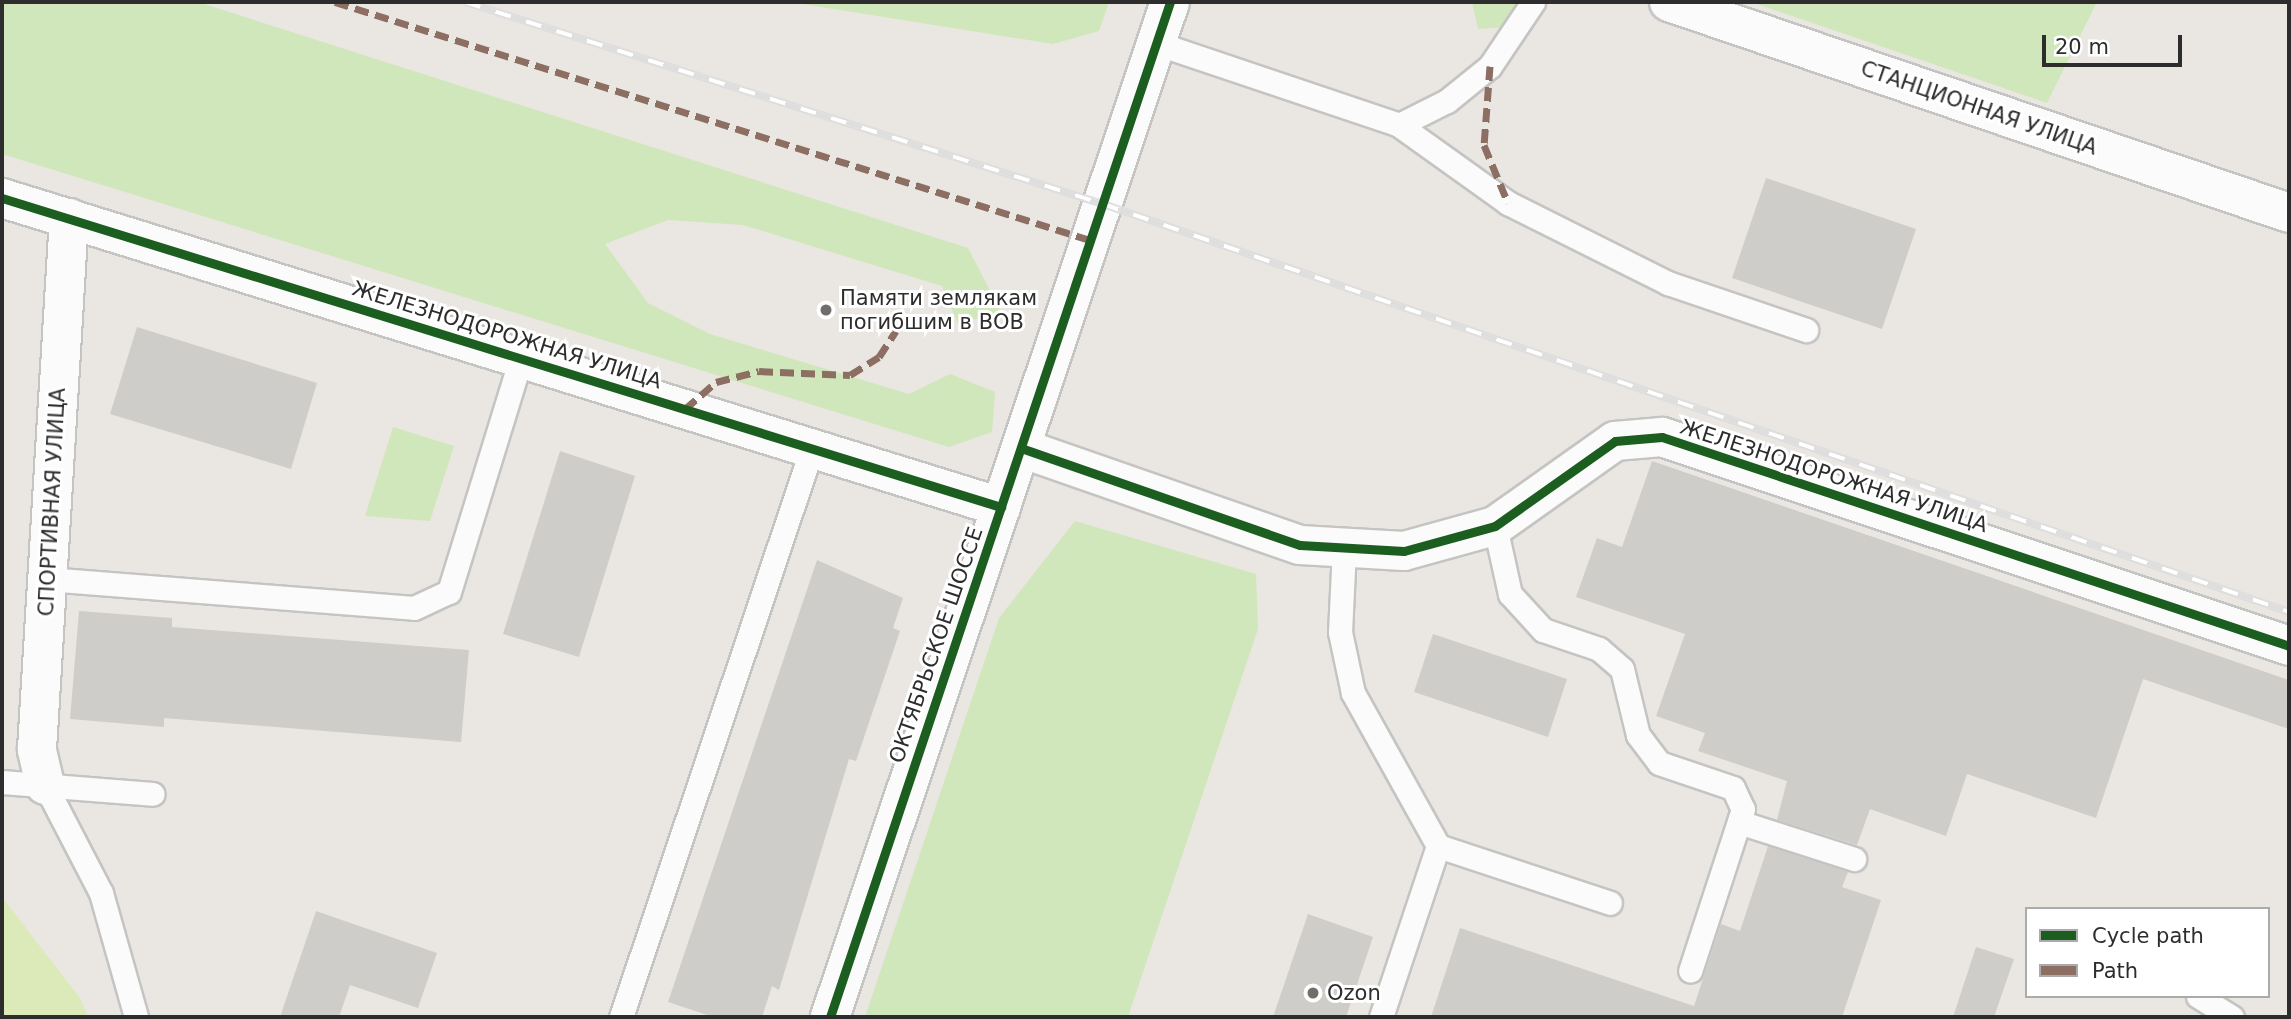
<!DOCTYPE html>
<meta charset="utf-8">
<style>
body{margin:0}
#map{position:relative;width:2291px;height:1019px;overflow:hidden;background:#eae7e2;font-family:"DejaVu Sans",sans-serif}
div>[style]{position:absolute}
.green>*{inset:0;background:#d0e6bb}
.pitch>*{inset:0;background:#dceab9}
.building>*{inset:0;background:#cfcdc9}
.roads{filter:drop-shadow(2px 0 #c4c4c3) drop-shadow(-2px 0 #c4c4c3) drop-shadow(0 2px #c4c4c3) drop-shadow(0 -2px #c4c4c3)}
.service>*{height:23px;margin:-11.5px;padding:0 11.5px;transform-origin:11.5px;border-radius:11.5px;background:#fcfbfb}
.minor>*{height:38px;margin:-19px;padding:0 19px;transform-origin:19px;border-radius:19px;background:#fcfbfb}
.rail>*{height:8px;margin-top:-4px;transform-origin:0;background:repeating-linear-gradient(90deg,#fff 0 16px,#dededf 0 32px);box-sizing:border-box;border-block:2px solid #dededf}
.quiet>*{height:7px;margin-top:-3.5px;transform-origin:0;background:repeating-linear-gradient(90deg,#8d6e63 0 14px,transparent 0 21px)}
.cycleway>*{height:9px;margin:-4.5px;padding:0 4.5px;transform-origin:4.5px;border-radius:4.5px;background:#1b5e20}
.dots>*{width:19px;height:19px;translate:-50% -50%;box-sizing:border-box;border:4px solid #fff;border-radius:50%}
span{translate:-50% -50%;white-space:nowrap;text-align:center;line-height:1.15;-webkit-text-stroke:6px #fff;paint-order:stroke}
.street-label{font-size:21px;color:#2d2d2d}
.poi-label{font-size:21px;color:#2d2d2d}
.left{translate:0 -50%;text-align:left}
.frame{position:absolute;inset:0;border:4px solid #2d2d2d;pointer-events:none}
.legend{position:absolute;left:2025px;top:907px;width:245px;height:91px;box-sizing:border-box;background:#fff;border:2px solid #ababab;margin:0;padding:9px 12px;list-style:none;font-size:21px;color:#2d2d2d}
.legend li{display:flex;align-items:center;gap:14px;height:35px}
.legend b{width:35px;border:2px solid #ababab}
.scale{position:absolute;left:2042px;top:35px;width:140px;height:32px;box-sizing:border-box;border:4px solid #2d2d2d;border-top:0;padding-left:9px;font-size:21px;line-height:24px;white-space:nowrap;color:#2d2d2d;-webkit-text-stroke:5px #fff;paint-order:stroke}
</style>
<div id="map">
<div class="green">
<div style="clip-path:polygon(2px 2px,198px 2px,968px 248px,1001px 312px,958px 324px,942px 286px,743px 225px,668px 220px,605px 244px,648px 303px,710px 334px,909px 394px,950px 374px,995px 392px,992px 432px,949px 447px,2px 154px)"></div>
<div style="clip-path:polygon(790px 2px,1109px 2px,1099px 31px,1053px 44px)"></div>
<div style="clip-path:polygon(1472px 2px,1518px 2px,1509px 27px,1478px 29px)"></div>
<div style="clip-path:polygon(1751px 2px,2097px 2px,2047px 103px)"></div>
<div style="clip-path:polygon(393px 427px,454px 446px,430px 521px,365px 516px)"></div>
<div style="clip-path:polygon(1075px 521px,1256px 574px,1258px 629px,1128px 1017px,865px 1017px,999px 618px)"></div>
</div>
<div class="pitch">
<div style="clip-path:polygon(2px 897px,80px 998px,88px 1017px,2px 1017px)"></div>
</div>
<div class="building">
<div style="clip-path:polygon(1766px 178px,1916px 229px,1882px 329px,1732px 278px)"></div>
<div style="clip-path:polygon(137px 327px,317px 383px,291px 469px,110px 414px)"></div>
<div style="clip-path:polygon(560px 451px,635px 476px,579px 657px,503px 634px)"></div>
<div style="clip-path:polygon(1652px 461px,2289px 680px,2289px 729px,2143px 679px,2096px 818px,1967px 774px,1946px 836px,1870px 809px,1857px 845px,1777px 820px,1787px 781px,1698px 751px,1705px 733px,1656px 716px,1685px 634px,1576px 597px,1597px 538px,1622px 547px)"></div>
<div style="clip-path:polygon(817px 560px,903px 598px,893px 628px,900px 631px,856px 761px,849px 759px,779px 990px,772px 986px,762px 1017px,713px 1017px,668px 1002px)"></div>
<div style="clip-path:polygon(79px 611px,172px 618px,172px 627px,469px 650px,461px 742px,164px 718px,164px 727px,70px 719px)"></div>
<div style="clip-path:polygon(1433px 634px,1567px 679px,1548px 737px,1414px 692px)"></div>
<div style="clip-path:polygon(1768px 846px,1848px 872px,1842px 887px,1881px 900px,1842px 1017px,1431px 1017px,1460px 928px,1694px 1006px,1721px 924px,1740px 931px)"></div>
<div style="clip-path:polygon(316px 911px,437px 953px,418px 1008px,350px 985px,339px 1017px,280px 1017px)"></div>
<div style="clip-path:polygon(1308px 914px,1373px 937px,1346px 1017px,1273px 1017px)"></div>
<div style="clip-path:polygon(1976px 947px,2014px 959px,1994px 1017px,1953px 1017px)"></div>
</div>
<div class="roads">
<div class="service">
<div style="left:1156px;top:43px;width:256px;rotate:18.6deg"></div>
<div style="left:1399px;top:125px;width:54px;rotate:-26.6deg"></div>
<div style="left:1447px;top:101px;width:55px;rotate:-39.1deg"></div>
<div style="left:1490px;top:66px;width:77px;rotate:-56.1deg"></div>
<div style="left:1399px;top:125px;width:134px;rotate:35.6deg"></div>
<div style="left:1508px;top:203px;width:179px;rotate:26.6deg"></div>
<div style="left:1668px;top:283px;width:146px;rotate:18.8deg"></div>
<div style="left:1495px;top:526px;width:70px;rotate:77.6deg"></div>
<div style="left:1510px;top:594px;width:49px;rotate:47.5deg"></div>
<div style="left:1543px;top:630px;width:59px;rotate:18.7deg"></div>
<div style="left:1599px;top:649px;width:30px;rotate:41deg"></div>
<div style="left:1622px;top:669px;width:68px;rotate:76.4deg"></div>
<div style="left:1638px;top:735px;width:35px;rotate:53deg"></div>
<div style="left:1659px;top:763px;width:78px;rotate:18.7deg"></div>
<div style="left:1733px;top:788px;width:23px;rotate:65deg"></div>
<div style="left:1743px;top:809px;width:170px;rotate:108.1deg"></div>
<div style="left:1344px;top:548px;width:84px;rotate:92.7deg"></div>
<div style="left:1340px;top:632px;width:62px;rotate:78deg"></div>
<div style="left:1353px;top:693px;width:175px;rotate:60.9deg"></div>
<div style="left:1438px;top:846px;width:181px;rotate:18.3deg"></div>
<div style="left:47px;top:579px;width:368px;rotate:4.5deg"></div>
<div style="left:414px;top:608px;width:38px;rotate:-25deg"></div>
<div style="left:449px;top:592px;width:245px;rotate:-72.9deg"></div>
<div style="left:2px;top:782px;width:151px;rotate:4.5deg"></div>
<div style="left:45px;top:785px;width:122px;rotate:62.6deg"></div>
<div style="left:101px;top:893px;width:129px;rotate:74.2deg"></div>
<div style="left:1739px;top:822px;width:121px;rotate:17.8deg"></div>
<div style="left:2198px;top:996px;width:40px;rotate:32deg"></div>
<div style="left:621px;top:1017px;width:600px;rotate:-71.44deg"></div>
<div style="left:1381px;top:1017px;width:180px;rotate:-71.6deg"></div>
</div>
<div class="minor">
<div style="left:1669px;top:2px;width:655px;rotate:18.79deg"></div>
<div style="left:2px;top:198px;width:1046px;rotate:17.19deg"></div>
<div style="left:1021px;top:448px;width:295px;rotate:19.2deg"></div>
<div style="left:1300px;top:545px;width:104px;rotate:3.3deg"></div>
<div style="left:1404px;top:551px;width:94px;rotate:-15.4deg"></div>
<div style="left:1495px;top:526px;width:147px;rotate:-35.3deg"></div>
<div style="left:1615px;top:441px;width:47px;rotate:-4.9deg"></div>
<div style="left:1662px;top:437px;width:661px;rotate:18.43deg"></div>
<div style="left:45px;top:785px;width:37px;rotate:-103deg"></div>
<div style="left:37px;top:749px;width:532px;rotate:-86.55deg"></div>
<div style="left:830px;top:1017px;width:1070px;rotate:-71.48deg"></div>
</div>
</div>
<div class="rail">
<div style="left:465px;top:2px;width:669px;rotate:17.57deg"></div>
<div style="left:1103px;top:204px;width:1254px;rotate:18.98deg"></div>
</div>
<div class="quiet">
<div style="left:335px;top:2px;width:792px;rotate:17.5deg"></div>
<div style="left:1490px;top:66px;width:79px;rotate:94.3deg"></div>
<div style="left:1484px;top:145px;width:63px;rotate:67.5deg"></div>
<div style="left:685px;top:409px;width:41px;rotate:-41.1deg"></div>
<div style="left:716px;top:382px;width:44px;rotate:-14.3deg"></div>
<div style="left:759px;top:371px;width:91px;rotate:2.5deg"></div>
<div style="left:850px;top:375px;width:34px;rotate:-32deg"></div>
<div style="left:879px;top:357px;width:31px;rotate:-57deg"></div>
</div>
<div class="cycleway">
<div style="left:2px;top:198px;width:1046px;rotate:17.19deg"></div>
<div style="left:1021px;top:448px;width:295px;rotate:19.2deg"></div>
<div style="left:1300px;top:545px;width:104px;rotate:3.3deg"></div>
<div style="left:1404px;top:551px;width:94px;rotate:-15.4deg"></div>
<div style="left:1495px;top:526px;width:147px;rotate:-35.3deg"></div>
<div style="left:1615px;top:441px;width:47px;rotate:-4.9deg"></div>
<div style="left:1662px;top:437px;width:661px;rotate:18.43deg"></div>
<div style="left:830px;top:1017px;width:1070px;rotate:-71.48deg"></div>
</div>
<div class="dots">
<div style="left:826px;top:310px;background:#6f6e6c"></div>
<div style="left:1313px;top:993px;background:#6f6e6c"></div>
</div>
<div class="street-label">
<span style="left:1979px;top:108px;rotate:19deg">СТАНЦИОННАЯ УЛИЦА</span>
<span style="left:507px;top:335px;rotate:17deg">ЖЕЛЕЗНОДОРОЖНАЯ УЛИЦА</span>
<span style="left:1834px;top:476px;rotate:18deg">ЖЕЛЕЗНОДОРОЖНАЯ УЛИЦА</span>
<span style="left:52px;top:502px;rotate:-87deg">СПОРТИВНАЯ УЛИЦА</span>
<span style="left:936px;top:645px;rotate:-71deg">ОКТЯБРЬСКОЕ ШОССЕ</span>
</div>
<div class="poi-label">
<span class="left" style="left:840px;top:310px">Памяти землякам<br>погибшим в ВОВ</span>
<span class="left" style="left:1327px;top:993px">Ozon</span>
</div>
<div class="frame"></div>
<ul class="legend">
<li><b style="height:9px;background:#1b5e20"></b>Cycle path</li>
<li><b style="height:9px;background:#8d6e63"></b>Path</li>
</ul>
<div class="scale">20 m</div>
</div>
